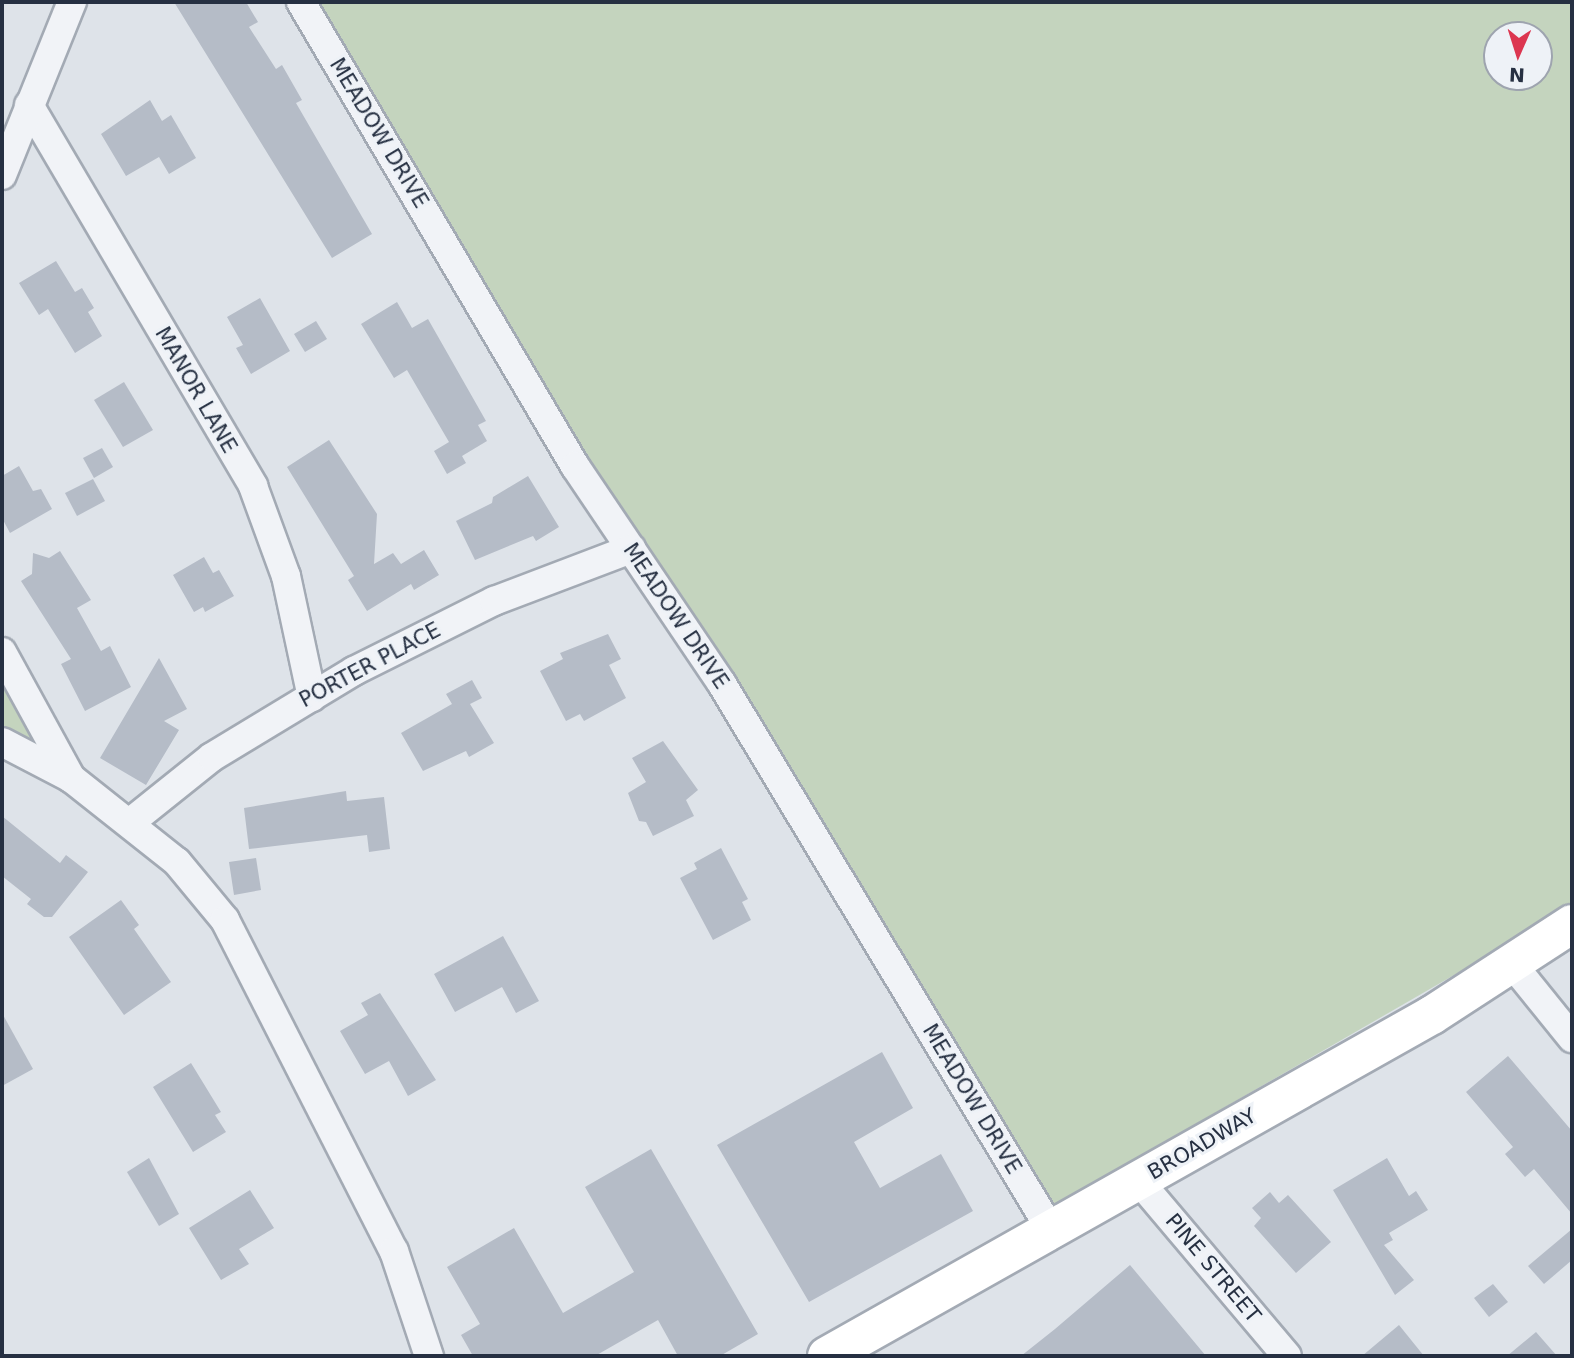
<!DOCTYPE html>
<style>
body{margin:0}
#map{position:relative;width:1574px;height:1358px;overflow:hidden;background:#dee3e9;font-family:"DejaVu Sans",sans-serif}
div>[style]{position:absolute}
.green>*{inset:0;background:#c4d4be}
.building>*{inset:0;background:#b5bcc7}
.roads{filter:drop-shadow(2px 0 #a3aab4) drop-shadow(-2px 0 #a3aab4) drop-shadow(0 2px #a3aab4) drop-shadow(0 -2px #a3aab4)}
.street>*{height:28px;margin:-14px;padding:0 14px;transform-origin:14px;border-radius:14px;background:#f1f3f7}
.secondary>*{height:38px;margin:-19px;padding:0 19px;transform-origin:19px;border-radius:19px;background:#fff}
span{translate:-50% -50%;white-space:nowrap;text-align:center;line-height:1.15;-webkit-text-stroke:6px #eef2f7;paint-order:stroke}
.street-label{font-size:21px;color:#263042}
.frame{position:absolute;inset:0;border:4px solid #263042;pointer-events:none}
.north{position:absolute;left:1483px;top:21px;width:70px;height:70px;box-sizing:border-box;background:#eef2f7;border:2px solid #9ea4af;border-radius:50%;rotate:183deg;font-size:19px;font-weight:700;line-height:28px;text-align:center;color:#263042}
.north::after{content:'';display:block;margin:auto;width:24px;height:32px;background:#dc3650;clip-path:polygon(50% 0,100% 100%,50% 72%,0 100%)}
</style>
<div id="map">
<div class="green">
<div style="clip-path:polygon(evenodd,301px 2px,1572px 2px,1572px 907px,1052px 1207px,301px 2px,1497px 35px,1539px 35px,1539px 77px,1497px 77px,1497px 35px)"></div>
<div style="clip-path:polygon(2px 664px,59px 766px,2px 736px)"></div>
</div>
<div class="building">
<div style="clip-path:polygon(174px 2px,246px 2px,258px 22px,249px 27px,276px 69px,282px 65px,302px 100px,296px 103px,372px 234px,332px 258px)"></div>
<div style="clip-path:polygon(150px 100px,162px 121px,171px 115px,196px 158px,169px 174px,159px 157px,126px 176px,101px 134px)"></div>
<div style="clip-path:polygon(56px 261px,75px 292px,82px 288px,94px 308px,88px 312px,102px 336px,75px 353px,48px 309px,39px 315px,19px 283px)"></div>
<div style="clip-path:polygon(260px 298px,290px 351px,251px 374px,236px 348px,243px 345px,227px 317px)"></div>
<div style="clip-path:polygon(397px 302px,412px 328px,428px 319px,486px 421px,478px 425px,487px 441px,462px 456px,466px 463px,447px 474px,434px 451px,449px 442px,407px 370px,394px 378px,361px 324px)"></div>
<div style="clip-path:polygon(316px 321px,327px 339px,305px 352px,294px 334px)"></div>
<div style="clip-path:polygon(124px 382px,153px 430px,123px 447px,94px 400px)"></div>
<div style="clip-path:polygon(329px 440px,377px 514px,374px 564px,393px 553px,401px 564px,424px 550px,439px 575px,414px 590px,411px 584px,367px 611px,348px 580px,354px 576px,287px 467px)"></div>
<div style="clip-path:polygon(102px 448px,113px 467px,94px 478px,83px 458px)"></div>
<div style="clip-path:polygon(19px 466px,33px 491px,41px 489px,52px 509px,10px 533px,2px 518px,2px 476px)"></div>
<div style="clip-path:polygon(528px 476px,559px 527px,536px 541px,533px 536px,475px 560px,456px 521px,492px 503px,493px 497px)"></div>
<div style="clip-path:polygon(93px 479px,105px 501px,77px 516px,65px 493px)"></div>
<div style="clip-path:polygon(60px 551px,91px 600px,77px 608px,101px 651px,110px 646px,131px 687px,85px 711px,61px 664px,71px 659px,21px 581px,32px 574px,33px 553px,49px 558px)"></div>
<div style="clip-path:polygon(204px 557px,213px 573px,219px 570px,234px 596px,205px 612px,203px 607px,194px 612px,173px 575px)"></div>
<div style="clip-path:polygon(608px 634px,621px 659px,609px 665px,626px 698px,584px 721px,580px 714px,566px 721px,540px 671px,563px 659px,560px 653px)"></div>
<div style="clip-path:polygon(159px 658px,187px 709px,164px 721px,179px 730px,146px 785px,100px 758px)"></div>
<div style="clip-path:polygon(472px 680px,482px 698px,470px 704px,494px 743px,469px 757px,466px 751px,423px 771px,401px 733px,452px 704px,446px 694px)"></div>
<div style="clip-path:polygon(663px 741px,698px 790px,686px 800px,694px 816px,653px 836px,646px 822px,639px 821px,628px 793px,646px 782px,632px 758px)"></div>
<div style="clip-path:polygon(346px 791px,347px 801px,384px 797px,390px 849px,369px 852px,367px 835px,249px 849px,244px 808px)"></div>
<div style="clip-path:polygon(2px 816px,60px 863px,66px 855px,88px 872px,52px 917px,44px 917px,27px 904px,31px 899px,2px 876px)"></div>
<div style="clip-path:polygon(721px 848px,748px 899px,742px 902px,751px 920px,713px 940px,680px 878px,697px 869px,694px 863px)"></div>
<div style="clip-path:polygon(256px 858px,261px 890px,234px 895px,229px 862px)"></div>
<div style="clip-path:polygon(121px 900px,139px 925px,134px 929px,171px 982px,124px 1015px,69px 937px)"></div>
<div style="clip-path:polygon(503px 936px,539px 1001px,516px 1013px,502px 987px,455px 1012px,434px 974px)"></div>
<div style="clip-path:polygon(380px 993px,436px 1080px,408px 1096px,389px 1061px,365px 1074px,340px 1031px,368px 1015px,361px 1003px)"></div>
<div style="clip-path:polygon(2px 1013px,33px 1069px,2px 1086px)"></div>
<div style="clip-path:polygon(882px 1052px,913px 1108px,854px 1142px,880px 1188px,941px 1154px,973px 1211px,809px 1302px,717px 1145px)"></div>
<div style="clip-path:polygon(1508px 1056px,1572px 1131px,1572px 1214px,1534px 1169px,1525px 1177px,1505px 1154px,1513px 1147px,1466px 1092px)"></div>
<div style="clip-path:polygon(191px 1063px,221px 1112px,215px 1115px,226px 1132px,193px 1152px,153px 1087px)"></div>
<div style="clip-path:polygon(651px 1149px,758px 1334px,720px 1356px,678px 1356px,658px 1320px,595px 1356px,473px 1356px,461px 1335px,480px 1324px,447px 1267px,514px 1228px,563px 1313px,634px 1272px,585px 1187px)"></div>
<div style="clip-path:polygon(149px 1158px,179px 1214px,159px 1226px,127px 1172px)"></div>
<div style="clip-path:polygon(1387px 1158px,1409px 1196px,1416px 1191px,1428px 1210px,1389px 1233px,1393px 1240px,1384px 1245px,1414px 1280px,1395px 1295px,1333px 1190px)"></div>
<div style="clip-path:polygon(250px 1190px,274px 1228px,239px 1249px,249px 1264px,221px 1280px,189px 1228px)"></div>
<div style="clip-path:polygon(1270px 1192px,1279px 1203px,1288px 1195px,1331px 1242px,1296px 1273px,1254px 1226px,1261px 1218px,1252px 1208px)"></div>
<div style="clip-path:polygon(1572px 1229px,1572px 1260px,1544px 1284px,1528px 1266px)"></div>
<div style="clip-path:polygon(1130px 1265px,1206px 1356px,1021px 1356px,1055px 1329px)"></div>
<div style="clip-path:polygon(1493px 1284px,1508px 1302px,1489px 1317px,1474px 1298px)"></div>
<div style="clip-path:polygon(1399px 1325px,1424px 1356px,1362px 1356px)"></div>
<div style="clip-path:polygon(1536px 1332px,1557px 1356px,1507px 1356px)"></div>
</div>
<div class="roads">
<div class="street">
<div style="left:301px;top:2px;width:539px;rotate:59.44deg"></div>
<div style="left:575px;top:466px;width:263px;rotate:56deg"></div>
<div style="left:722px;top:684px;width:637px;rotate:58.93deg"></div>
<div style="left:29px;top:105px;width:442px;rotate:59.5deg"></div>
<div style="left:253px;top:486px;width:96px;rotate:69.9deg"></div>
<div style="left:286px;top:576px;width:124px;rotate:77.9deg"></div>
<div style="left:2px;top:175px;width:187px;rotate:-68deg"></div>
<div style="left:2px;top:652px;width:144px;rotate:61.3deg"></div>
<div style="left:71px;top:778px;width:135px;rotate:38.4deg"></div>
<div style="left:177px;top:862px;width:75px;rotate:50.4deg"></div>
<div style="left:225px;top:920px;width:372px;rotate:63deg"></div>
<div style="left:394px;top:1251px;width:111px;rotate:71.6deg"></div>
<div style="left:2px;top:742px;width:78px;rotate:27.6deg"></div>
<div style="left:132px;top:821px;width:102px;rotate:-38.7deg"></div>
<div style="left:212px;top:757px;width:166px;rotate:-31.2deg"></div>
<div style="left:354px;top:671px;width:157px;rotate:-26.6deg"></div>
<div style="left:494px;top:601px;width:147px;rotate:-20.8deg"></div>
<div style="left:1513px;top:965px;width:94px;rotate:51.1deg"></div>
<div style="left:1139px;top:1181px;width:229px;rotate:49.8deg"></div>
</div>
<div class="secondary">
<div style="left:827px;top:1356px;width:694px;rotate:-29.41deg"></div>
<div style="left:1432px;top:1015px;width:167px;rotate:-33deg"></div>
</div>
</div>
<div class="street-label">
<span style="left:379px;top:133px;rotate:59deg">MEADOW DRIVE</span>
<span style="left:196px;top:390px;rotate:60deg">MANOR LANE</span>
<span style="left:676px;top:616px;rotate:56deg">MEADOW DRIVE</span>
<span style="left:370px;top:665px;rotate:-28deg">PORTER PLACE</span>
<span style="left:972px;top:1099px;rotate:59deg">MEADOW DRIVE</span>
<span style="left:1202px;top:1144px;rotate:-30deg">BROADWAY</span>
<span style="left:1213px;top:1268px;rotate:50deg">PINE STREET</span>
</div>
<div class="frame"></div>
<div class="north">N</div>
</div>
